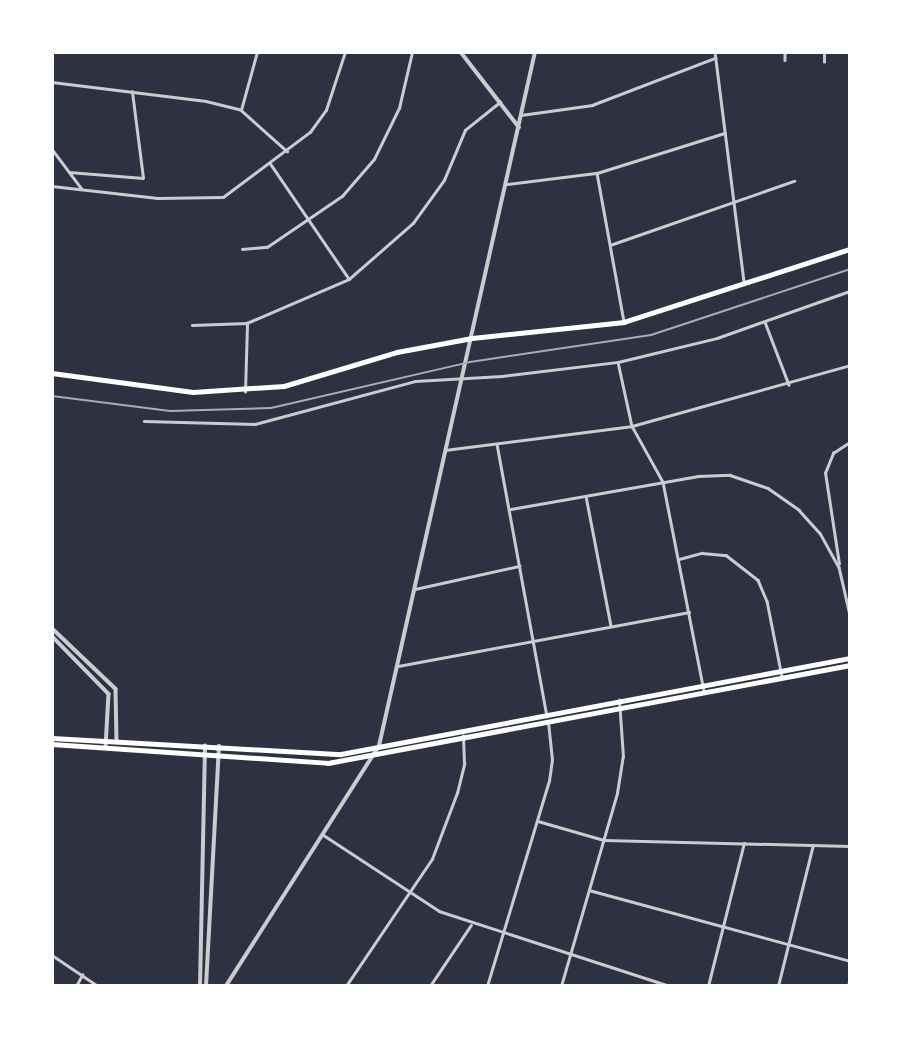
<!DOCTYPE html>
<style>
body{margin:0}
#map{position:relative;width:902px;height:1038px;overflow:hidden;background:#2d3142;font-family:Jost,sans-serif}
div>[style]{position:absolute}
.minor>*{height:2.5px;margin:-1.25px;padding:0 1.25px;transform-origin:1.25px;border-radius:1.25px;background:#caccd0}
.tertiary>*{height:3.5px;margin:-1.75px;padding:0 1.75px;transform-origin:1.75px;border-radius:1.75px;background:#caccd0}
.secondary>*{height:4.5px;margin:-2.25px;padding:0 2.25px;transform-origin:2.25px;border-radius:2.25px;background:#fff}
.primary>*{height:4.5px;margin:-2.25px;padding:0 2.25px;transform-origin:2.25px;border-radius:2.25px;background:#fff}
.rail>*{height:2px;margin:-1px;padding:0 1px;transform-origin:1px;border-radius:1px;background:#abadb3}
span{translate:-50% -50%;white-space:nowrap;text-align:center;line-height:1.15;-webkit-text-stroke:5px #fff;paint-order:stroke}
.frame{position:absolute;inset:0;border:54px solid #fff;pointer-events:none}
</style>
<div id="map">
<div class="minor">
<div style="left:715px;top:52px;width:232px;rotate:82.8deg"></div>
<div style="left:785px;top:52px;width:8px;rotate:90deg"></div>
<div style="left:824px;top:62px;width:10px;rotate:-90deg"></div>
<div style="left:52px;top:82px;width:155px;rotate:7deg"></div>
<div style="left:206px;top:101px;width:36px;rotate:14deg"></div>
<div style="left:241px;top:110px;width:62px;rotate:41.7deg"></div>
<div style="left:241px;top:110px;width:60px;rotate:-74.6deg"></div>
<div style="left:521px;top:115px;width:72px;rotate:-8deg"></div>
<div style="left:592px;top:105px;width:132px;rotate:-20.9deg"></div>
<div style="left:52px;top:149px;width:50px;rotate:53.1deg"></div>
<div style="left:270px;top:163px;width:140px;rotate:55.7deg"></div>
<div style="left:69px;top:172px;width:74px;rotate:4.6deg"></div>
<div style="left:143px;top:178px;width:87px;rotate:-97.3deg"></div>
<div style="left:597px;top:173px;width:150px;rotate:79.7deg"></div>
<div style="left:507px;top:184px;width:91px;rotate:-7deg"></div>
<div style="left:597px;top:173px;width:134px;rotate:-17.4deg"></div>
<div style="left:52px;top:186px;width:106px;rotate:6.5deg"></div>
<div style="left:157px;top:198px;width:66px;rotate:-0.9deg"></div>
<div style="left:223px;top:197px;width:109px;rotate:-36.8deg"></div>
<div style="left:310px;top:132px;width:27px;rotate:-54deg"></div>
<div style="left:326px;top:110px;width:61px;rotate:-71.9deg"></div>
<div style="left:610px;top:245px;width:195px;rotate:-19.2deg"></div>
<div style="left:242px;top:249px;width:25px;rotate:-5deg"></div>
<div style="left:267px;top:247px;width:91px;rotate:-34.2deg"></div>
<div style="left:342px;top:196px;width:49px;rotate:-49.1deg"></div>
<div style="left:374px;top:159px;width:57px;rotate:-63.9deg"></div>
<div style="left:399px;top:108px;width:57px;rotate:-76.9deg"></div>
<div style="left:765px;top:322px;width:67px;rotate:69.1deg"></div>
<div style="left:192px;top:325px;width:55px;rotate:-2.1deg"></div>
<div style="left:247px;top:323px;width:111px;rotate:-23.3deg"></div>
<div style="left:349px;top:279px;width:85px;rotate:-41.2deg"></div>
<div style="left:413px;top:223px;width:53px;rotate:-54.2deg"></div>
<div style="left:444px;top:180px;width:54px;rotate:-67.2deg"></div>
<div style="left:465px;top:130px;width:45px;rotate:-38.7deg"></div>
<div style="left:618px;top:362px;width:66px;rotate:77.7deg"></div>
<div style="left:632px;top:426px;width:64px;rotate:61deg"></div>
<div style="left:663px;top:482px;width:213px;rotate:78.9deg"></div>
<div style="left:245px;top:392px;width:69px;rotate:-88.3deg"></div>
<div style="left:144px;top:421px;width:111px;rotate:1.5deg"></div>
<div style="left:255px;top:424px;width:166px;rotate:-15deg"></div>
<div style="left:415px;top:381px;width:87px;rotate:-3.3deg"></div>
<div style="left:502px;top:376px;width:117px;rotate:-6.9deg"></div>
<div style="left:618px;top:362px;width:102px;rotate:-13.6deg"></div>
<div style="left:717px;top:338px;width:141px;rotate:-19.5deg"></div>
<div style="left:497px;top:444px;width:277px;rotate:79.6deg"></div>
<div style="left:445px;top:450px;width:189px;rotate:-7.3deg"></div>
<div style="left:632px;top:426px;width:226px;rotate:-15.6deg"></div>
<div style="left:586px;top:496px;width:132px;rotate:79.1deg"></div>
<div style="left:511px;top:509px;width:190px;rotate:-10deg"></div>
<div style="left:698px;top:476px;width:32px;rotate:-2deg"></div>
<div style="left:730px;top:475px;width:40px;rotate:18.9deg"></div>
<div style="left:768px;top:488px;width:38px;rotate:35deg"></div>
<div style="left:799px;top:510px;width:31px;rotate:48deg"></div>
<div style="left:820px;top:533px;width:39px;rotate:61deg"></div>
<div style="left:839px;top:567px;width:49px;rotate:77.1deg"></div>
<div style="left:679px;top:559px;width:24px;rotate:-15deg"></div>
<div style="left:702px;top:553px;width:24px;rotate:5deg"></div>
<div style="left:726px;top:555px;width:41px;rotate:38deg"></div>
<div style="left:758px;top:580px;width:23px;rotate:67deg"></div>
<div style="left:767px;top:601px;width:77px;rotate:78.8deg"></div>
<div style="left:839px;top:564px;width:92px;rotate:-98.7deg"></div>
<div style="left:825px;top:473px;width:22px;rotate:-68deg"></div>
<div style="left:833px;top:453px;width:20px;rotate:-33deg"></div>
<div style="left:415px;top:589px;width:107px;rotate:-12.5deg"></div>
<div style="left:398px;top:666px;width:296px;rotate:-10.5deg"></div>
<div style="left:538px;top:821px;width:69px;rotate:16.1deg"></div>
<div style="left:604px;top:840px;width:246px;rotate:1.4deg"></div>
<div style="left:322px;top:834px;width:140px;rotate:33.3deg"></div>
<div style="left:439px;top:911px;width:243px;rotate:18deg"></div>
<div style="left:589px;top:890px;width:270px;rotate:15.2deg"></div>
<div style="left:52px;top:955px;width:55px;rotate:34deg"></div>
<div style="left:76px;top:986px;width:13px;rotate:-61deg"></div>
<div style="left:346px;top:986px;width:153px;rotate:-55.9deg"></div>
<div style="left:432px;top:859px;width:71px;rotate:-69.3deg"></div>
<div style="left:457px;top:793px;width:30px;rotate:-76deg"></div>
<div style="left:464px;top:764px;width:28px;rotate:-92deg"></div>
<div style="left:430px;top:986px;width:73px;rotate:-56.1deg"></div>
<div style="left:487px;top:986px;width:214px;rotate:-73.2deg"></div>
<div style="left:549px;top:781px;width:21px;rotate:-82deg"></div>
<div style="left:552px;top:760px;width:37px;rotate:-96deg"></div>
<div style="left:561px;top:986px;width:201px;rotate:-73.8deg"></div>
<div style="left:617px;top:793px;width:36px;rotate:-81deg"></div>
<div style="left:623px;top:757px;width:57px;rotate:-94deg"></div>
<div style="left:708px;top:986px;width:147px;rotate:-75.9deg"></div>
<div style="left:778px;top:986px;width:145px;rotate:-76.1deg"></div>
<div style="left:848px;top:986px;width:8px;rotate:-76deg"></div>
</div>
<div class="tertiary">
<div style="left:461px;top:52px;width:95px;rotate:52.3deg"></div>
<div style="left:52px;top:628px;width:88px;rotate:43.6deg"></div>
<div style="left:116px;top:689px;width:53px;rotate:88.9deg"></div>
<div style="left:52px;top:636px;width:81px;rotate:45.5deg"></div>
<div style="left:109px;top:694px;width:54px;rotate:93.2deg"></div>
<div style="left:200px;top:986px;width:240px;rotate:-88.8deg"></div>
<div style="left:206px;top:986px;width:240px;rotate:-86.9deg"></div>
<div style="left:226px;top:986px;width:285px;rotate:-57.5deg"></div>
<div style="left:379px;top:746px;width:711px;rotate:-77.33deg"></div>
</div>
<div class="secondary">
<div style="left:52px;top:738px;width:289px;rotate:3.2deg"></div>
<div style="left:341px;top:754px;width:518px;rotate:-10.68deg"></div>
<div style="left:52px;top:744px;width:277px;rotate:3.9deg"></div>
<div style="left:328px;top:763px;width:531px;rotate:-10.63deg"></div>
</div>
<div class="primary">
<div style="left:52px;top:373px;width:142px;rotate:7.7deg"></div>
<div style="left:193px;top:392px;width:91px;rotate:-3.8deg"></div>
<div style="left:284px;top:386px;width:118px;rotate:-16.7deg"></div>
<div style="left:397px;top:352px;width:76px;rotate:-10.6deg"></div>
<div style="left:472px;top:338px;width:153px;rotate:-6deg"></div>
<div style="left:624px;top:322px;width:237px;rotate:-17.9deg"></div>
</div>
<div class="rail">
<div style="left:52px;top:396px;width:119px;rotate:7.2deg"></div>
<div style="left:170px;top:411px;width:101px;rotate:-1.7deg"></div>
<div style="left:271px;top:408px;width:204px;rotate:-13deg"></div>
<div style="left:470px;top:362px;width:183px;rotate:-8.5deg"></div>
<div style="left:651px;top:335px;width:210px;rotate:-18.3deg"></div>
</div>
<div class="frame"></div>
</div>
